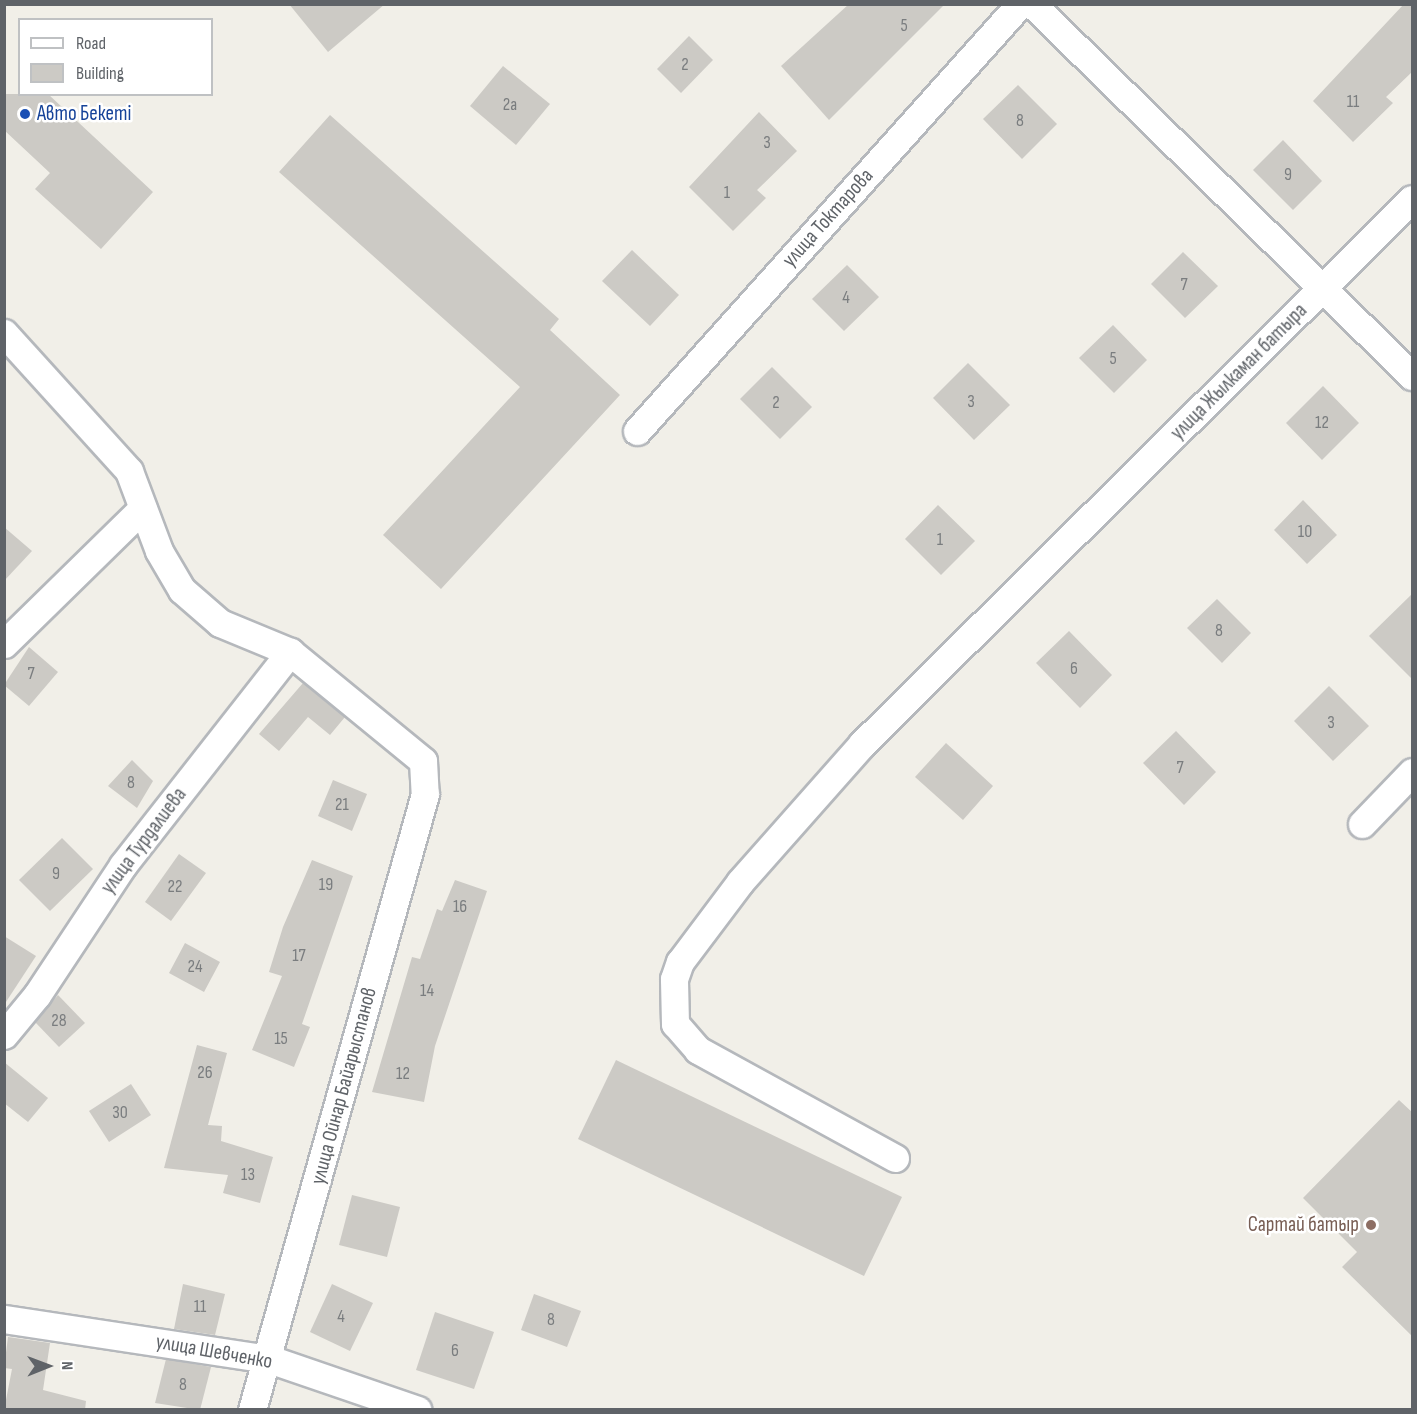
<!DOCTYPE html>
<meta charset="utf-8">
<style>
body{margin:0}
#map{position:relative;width:1417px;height:1414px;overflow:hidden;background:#f1efe8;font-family:"Sofia Sans Condensed",sans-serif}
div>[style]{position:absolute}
.building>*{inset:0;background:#cccac5}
.roads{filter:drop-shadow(2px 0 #b5b8bc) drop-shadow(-2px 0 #b5b8bc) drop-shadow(0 2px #b5b8bc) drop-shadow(0 -2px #b5b8bc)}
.street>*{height:27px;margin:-13.5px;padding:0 13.5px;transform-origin:13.5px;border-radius:13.5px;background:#fff}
.dots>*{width:16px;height:16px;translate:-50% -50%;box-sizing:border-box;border:3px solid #fff;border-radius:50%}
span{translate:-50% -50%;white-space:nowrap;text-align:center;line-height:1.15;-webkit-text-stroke:5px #fff;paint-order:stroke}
.number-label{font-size:18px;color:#7a7d7f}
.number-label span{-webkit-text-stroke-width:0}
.transit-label{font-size:21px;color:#164399}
.left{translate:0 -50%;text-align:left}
.street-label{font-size:21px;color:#5f6368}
.education-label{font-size:21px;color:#785e54}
.right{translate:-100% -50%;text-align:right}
.frame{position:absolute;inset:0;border:6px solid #5f6368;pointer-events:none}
.legend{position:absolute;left:18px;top:18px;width:195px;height:78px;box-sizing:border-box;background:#fff;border:2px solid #bfc1c3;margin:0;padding:8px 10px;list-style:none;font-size:18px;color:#5f6368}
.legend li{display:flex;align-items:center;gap:12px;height:30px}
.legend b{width:30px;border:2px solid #bfc1c3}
.north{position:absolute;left:18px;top:1336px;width:60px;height:60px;-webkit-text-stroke:4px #fff;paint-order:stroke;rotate:89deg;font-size:16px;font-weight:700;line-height:24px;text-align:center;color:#5f6368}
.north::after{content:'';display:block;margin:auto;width:21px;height:27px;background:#5f6368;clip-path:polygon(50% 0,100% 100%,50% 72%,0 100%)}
</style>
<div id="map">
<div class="building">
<div style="clip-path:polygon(289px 4px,385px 4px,328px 52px)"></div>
<div style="clip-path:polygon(849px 4px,945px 4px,829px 120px,781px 66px)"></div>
<div style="clip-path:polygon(1404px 4px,1413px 4px,1413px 71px,1386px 97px,1393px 103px,1353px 142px,1313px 101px)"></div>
<div style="clip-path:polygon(689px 36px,713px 60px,681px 93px,657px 69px)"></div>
<div style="clip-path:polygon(503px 66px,550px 104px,516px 145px,470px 106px)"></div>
<div style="clip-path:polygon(1018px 85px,1057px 124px,1022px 159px,983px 119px)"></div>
<div style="clip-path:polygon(4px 94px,48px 94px,153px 192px,101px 249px,35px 189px,50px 173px,4px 130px)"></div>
<div style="clip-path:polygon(759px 112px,797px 151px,757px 190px,766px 198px,733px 231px,689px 187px)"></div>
<div style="clip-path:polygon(330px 115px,559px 319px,550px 330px,620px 395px,441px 589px,383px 535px,520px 387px,279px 172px)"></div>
<div style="clip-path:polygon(1283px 140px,1322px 181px,1293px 210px,1253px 170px)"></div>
<div style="clip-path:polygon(632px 250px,679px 295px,650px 326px,602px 281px)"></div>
<div style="clip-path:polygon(1183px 252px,1218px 286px,1185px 318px,1151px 284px)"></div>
<div style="clip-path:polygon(847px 265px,879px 297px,844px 331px,812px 299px)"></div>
<div style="clip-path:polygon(1113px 325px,1147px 360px,1114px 393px,1079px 358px)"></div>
<div style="clip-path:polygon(968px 363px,1010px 405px,974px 440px,933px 398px)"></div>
<div style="clip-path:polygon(772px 367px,812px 407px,780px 439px,740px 399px)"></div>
<div style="clip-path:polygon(1323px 386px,1359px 423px,1322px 460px,1286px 423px)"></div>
<div style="clip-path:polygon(1303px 500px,1337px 535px,1307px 564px,1274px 530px)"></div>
<div style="clip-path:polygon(938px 505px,975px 541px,941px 575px,905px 539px)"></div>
<div style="clip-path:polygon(4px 527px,32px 551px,4px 581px)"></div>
<div style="clip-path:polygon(1413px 593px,1413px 680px,1369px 636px)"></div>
<div style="clip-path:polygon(1217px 599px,1251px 633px,1222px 663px,1187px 628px)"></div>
<div style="clip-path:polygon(1069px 631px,1112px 675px,1080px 708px,1036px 663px)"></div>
<div style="clip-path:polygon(29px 647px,58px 672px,29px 706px,4px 685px)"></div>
<div style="clip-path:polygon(303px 683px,345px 717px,330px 735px,308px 717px,279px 751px,259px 734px)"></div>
<div style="clip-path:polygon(1329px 686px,1369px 726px,1333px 761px,1294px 721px)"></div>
<div style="clip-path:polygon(1176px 731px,1216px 772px,1184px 805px,1143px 763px)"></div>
<div style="clip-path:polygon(946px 743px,993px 786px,963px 820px,915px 777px)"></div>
<div style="clip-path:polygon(132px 760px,153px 781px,137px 808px,108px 786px)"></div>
<div style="clip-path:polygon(333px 780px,367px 794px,352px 831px,318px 816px)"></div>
<div style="clip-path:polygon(62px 838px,93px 869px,50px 911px,19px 880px)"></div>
<div style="clip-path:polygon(179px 854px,206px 873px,171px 921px,145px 902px)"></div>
<div style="clip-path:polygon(312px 860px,353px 876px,302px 1024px,310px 1027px,294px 1067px,252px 1050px,282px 976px,269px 972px,283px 927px)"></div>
<div style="clip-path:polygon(455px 880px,487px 891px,435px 1046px,424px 1102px,372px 1092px,412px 957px,420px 959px,437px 909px,442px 911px)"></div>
<div style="clip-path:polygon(4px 936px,36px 956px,4px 1005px)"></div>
<div style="clip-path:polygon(185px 943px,220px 962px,204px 992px,169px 973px)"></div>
<div style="clip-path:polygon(58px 995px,85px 1023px,59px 1047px,35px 1022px)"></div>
<div style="clip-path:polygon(197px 1045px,227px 1053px,208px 1125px,222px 1126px,221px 1141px,273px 1157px,260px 1203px,223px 1193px,228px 1175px,164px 1168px)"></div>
<div style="clip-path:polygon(616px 1060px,902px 1197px,864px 1276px,578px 1139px)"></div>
<div style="clip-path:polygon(4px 1062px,48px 1098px,28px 1122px,4px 1103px)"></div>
<div style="clip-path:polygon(131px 1084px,151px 1115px,109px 1142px,89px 1111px)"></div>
<div style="clip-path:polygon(1399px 1100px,1413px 1113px,1413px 1337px,1342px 1267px,1357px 1252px,1303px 1198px)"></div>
<div style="clip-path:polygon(352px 1195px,400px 1207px,387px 1257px,339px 1245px)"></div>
<div style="clip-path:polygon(183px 1284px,225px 1294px,215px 1335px,174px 1329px)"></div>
<div style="clip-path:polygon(332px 1284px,373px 1303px,350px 1351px,310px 1332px)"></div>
<div style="clip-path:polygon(534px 1294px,581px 1311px,567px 1347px,521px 1330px)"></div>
<div style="clip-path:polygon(435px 1312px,494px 1332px,474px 1389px,416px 1370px)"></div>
<div style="clip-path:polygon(8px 1337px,50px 1343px,43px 1390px,86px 1401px,85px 1410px,4px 1410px,12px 1369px,4px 1368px)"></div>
<div style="clip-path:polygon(166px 1359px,211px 1367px,200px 1410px,155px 1403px)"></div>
</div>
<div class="roads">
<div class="street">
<div style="left:1032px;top:4px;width:532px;rotate:44.39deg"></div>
<div style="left:4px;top:333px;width:186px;rotate:47.8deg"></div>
<div style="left:129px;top:471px;width:85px;rotate:69.4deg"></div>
<div style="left:159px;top:551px;width:45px;rotate:59.5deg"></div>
<div style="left:182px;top:590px;width:50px;rotate:41deg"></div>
<div style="left:220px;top:623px;width:76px;rotate:22.5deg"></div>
<div style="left:290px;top:652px;width:172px;rotate:39.3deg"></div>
<div style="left:423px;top:761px;width:33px;rotate:87deg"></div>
<div style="left:425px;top:794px;width:640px;rotate:105.69deg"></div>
<div style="left:637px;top:431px;width:574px;rotate:-48.11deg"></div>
<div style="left:4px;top:644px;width:194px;rotate:-44.4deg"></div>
<div style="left:1362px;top:824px;width:72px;rotate:-46.1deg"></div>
<div style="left:4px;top:1035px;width:52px;rotate:-50.5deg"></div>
<div style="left:37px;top:995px;width:156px;rotate:-56.5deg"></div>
<div style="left:123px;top:865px;width:271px;rotate:-51.9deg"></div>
<div style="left:895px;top:1158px;width:225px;rotate:-151.3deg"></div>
<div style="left:698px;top:1050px;width:35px;rotate:-131deg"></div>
<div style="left:675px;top:1024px;width:45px;rotate:-91.3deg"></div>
<div style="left:674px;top:979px;width:18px;rotate:-71deg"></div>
<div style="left:680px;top:962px;width:100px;rotate:-53.1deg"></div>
<div style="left:740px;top:882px;width:184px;rotate:-48.5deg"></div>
<div style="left:862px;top:744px;width:774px;rotate:-44.74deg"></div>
<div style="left:4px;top:1319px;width:268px;rotate:8.6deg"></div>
<div style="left:269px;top:1359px;width:157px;rotate:18.9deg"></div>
</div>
</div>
<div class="dots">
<div style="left:25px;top:114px;background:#1a4fb4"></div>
<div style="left:1371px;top:1225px;background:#8d6e63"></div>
</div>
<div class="number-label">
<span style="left:904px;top:26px">5</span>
<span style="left:685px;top:65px">2</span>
<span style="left:1353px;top:102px">11</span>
<span style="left:510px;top:105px">2а</span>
<span style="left:1020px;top:121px">8</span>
<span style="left:767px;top:143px">3</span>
<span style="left:1288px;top:175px">9</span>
<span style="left:727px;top:193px">1</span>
<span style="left:1184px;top:285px">7</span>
<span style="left:846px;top:298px">4</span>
<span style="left:1113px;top:359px">5</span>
<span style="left:971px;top:402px">3</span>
<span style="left:776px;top:403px">2</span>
<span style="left:1322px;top:423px">12</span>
<span style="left:1305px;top:532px">10</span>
<span style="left:940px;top:540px">1</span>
<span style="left:1219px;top:631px">8</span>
<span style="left:1074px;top:669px">6</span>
<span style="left:31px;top:674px">7</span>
<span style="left:1331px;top:723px">3</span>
<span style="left:1180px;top:768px">7</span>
<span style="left:131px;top:783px">8</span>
<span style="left:342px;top:805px">21</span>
<span style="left:56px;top:874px">9</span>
<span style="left:326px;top:885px">19</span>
<span style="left:175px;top:887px">22</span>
<span style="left:460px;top:907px">16</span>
<span style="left:299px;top:956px">17</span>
<span style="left:195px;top:967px">24</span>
<span style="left:427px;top:991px">14</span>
<span style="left:59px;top:1021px">28</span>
<span style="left:281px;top:1039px">15</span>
<span style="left:205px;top:1073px">26</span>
<span style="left:403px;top:1074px">12</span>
<span style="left:120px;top:1113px">30</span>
<span style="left:248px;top:1175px">13</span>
<span style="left:200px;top:1307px">11</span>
<span style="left:341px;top:1317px">4</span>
<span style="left:551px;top:1320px">8</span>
<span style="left:455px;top:1351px">6</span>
<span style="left:183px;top:1385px">8</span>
</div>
<div class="transit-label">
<span class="left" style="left:37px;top:114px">Авто Бекетi</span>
</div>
<div class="street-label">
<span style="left:828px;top:218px;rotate:-48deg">улица Токтарова</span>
<span style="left:1239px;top:372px;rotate:-45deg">улица Жылкаман батыра</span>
<span style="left:144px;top:841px;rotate:-53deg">улица Турдалиева</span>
<span style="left:344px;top:1086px;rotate:-75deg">улица Ойнар Байарыстанов</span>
<span style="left:214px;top:1352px;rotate:10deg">улица Шевченко</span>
</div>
<div class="education-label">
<span class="right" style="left:1359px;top:1225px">Сартай батыр</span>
</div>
<div class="frame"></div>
<ul class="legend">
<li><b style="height:8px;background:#fff"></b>Road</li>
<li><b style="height:16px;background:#cccac5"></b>Building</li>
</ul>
<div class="north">N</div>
</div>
